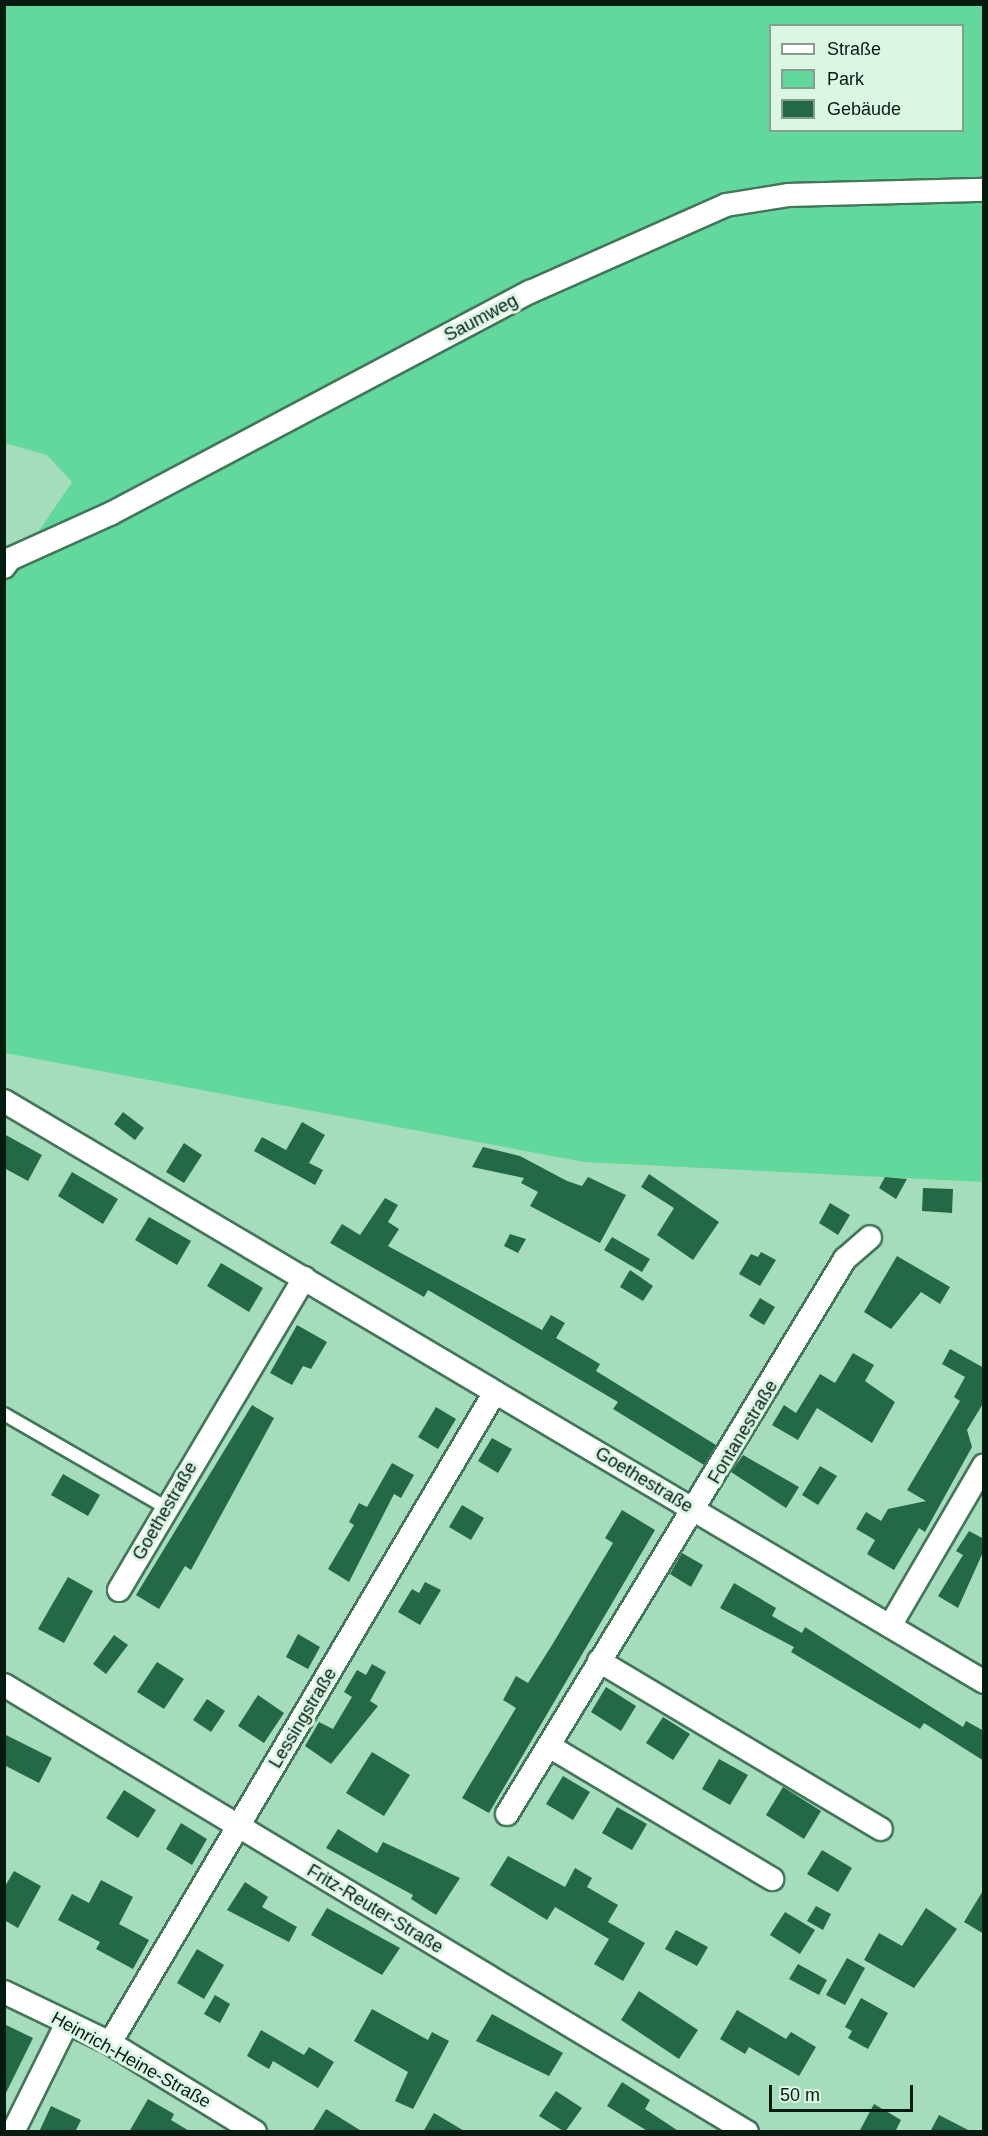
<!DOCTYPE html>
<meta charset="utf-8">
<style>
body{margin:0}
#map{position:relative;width:988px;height:2136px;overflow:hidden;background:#a5dcbc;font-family:Helvetica,sans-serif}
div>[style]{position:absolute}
.green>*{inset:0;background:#62d89c}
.building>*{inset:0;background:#246947}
.roads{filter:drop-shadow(2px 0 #43775b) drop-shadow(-2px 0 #43775b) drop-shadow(0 2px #43775b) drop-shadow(0 -2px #43775b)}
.service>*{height:12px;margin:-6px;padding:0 6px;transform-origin:6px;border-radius:6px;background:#fff}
.minor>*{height:22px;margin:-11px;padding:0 11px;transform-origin:11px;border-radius:11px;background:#fff}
span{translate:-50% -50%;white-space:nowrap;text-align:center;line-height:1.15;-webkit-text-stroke:6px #dbf6e5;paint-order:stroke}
.street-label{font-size:18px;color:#061b10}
.frame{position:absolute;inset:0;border:6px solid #061b10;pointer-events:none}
.legend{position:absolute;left:769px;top:24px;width:195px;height:108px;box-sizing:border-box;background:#dbf6e5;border:2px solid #869e90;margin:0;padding:8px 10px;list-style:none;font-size:18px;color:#061b10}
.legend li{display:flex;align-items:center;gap:12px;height:30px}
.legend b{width:30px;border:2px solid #869e90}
.scale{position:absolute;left:769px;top:2085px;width:144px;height:27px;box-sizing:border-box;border:3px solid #061b10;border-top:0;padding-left:8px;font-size:18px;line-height:21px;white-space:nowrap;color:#061b10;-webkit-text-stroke:4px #dbf6e5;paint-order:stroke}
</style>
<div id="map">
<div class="green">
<div style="clip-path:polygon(evenodd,5px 5px,983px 5px,983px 1182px,584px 1162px,5px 1053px,4px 583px,72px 482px,47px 455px,5px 443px,5px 5px,770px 26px,962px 26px,962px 130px,770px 130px,770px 26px)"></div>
</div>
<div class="building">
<div style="clip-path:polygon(123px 1112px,144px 1128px,135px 1140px,114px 1124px)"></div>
<div style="clip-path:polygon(302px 1122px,325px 1135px,309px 1163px,323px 1170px,315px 1185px,254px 1151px,262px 1137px,286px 1150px)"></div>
<div style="clip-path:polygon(4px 1134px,42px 1155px,28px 1181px,4px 1168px)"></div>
<div style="clip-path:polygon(184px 1143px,202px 1155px,184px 1183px,166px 1172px)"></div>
<div style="clip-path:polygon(483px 1147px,520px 1156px,567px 1181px,582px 1186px,588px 1177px,626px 1195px,600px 1243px,530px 1206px,538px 1192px,521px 1183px,524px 1178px,472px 1167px)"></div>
<div style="clip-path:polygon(72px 1172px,118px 1199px,103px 1224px,58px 1196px)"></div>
<div style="clip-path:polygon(649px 1174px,719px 1222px,693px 1260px,657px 1235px,674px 1208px,641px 1187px)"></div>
<div style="clip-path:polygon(885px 1177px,907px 1179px,896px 1199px,879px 1188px)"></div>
<div style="clip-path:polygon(923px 1188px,953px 1189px,952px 1213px,922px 1211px)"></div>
<div style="clip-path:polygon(385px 1198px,398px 1205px,388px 1222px,399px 1229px,388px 1246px,542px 1330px,551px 1315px,565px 1323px,556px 1338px,600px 1364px,596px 1371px,716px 1445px,704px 1465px,613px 1409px,618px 1402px,428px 1290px,424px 1297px,330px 1243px,342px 1224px,360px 1235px)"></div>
<div style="clip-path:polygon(830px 1203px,850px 1215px,838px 1235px,819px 1223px)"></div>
<div style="clip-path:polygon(149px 1217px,191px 1241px,177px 1265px,135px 1240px)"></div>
<div style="clip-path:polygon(510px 1234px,526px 1239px,518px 1253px,504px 1246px)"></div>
<div style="clip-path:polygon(612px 1237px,650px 1259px,642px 1272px,604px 1250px)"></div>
<div style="clip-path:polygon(761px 1252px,776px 1260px,760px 1286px,739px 1274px,751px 1254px,758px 1257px)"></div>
<div style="clip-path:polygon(897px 1256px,950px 1287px,940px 1304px,921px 1292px,891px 1329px,864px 1312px)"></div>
<div style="clip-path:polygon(221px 1263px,263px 1288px,249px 1312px,207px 1286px)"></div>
<div style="clip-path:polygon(630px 1270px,653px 1286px,643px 1301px,620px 1287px)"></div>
<div style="clip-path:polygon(760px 1298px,775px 1307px,764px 1325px,749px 1316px)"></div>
<div style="clip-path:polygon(297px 1325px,327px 1342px,311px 1369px,303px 1366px,292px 1385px,270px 1373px)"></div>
<div style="clip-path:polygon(950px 1349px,984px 1368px,984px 1402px,967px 1430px,972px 1447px,925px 1532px,919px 1528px,894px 1570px,867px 1554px,875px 1540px,856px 1529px,866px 1512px,881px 1521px,888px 1509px,926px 1501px,907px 1490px,960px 1401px,954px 1397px,965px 1377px,942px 1364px)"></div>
<div style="clip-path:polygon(853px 1353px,874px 1365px,865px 1381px,895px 1402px,872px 1443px,817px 1408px,798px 1440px,772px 1425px,784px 1405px,796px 1413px,820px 1374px,835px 1383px)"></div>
<div style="clip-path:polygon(252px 1405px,274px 1418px,191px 1570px,185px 1566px,159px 1609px,136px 1595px)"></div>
<div style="clip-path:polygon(436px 1407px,456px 1419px,438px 1449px,418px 1437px)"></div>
<div style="clip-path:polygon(492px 1438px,512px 1449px,498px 1473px,478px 1461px)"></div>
<div style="clip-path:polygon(743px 1455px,799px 1487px,786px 1508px,731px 1472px)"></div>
<div style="clip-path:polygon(392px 1463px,414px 1475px,401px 1498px,394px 1494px,349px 1582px,328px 1569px,354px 1525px,349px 1522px,359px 1503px,367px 1507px)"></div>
<div style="clip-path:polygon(820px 1466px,837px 1476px,818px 1505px,802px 1495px)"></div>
<div style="clip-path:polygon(63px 1474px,100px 1495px,88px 1516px,51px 1495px)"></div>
<div style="clip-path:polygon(462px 1505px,484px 1518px,471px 1540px,449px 1527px)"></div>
<div style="clip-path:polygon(622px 1510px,655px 1530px,489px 1813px,462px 1798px,516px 1708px,503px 1700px,516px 1676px,528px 1683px,552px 1645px,613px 1543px,605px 1538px)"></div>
<div style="clip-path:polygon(969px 1531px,984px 1539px,984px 1550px,958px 1608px,938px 1596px,963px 1555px,956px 1551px)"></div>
<div style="clip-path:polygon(682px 1553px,703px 1565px,691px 1587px,670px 1574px)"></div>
<div style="clip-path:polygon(68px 1577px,93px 1591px,64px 1643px,38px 1629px)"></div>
<div style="clip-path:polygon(425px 1582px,441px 1590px,420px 1625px,398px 1612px,412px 1589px,419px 1593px)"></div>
<div style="clip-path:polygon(734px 1583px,776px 1608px,772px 1616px,786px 1624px,802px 1633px,805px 1627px,963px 1727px,966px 1721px,984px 1731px,984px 1761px,924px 1723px,920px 1729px,791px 1652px,794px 1647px,720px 1608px)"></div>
<div style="clip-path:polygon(298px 1634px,320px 1647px,308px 1669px,286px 1657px)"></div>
<div style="clip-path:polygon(114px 1635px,128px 1645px,106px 1674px,93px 1664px)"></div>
<div style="clip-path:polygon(157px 1662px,184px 1679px,164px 1709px,137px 1692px)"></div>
<div style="clip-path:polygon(372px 1664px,386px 1672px,370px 1701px,378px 1706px,331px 1764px,305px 1746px,319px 1722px,333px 1729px,352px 1697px,344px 1692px,357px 1670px,366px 1675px)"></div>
<div style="clip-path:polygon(606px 1687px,636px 1706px,621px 1731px,591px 1712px)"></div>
<div style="clip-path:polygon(258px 1695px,284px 1713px,264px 1743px,238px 1726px)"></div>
<div style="clip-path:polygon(207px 1699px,225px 1711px,211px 1732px,193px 1720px)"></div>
<div style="clip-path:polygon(663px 1717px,690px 1734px,673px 1760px,646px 1743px)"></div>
<div style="clip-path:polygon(4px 1734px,52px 1758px,39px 1783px,4px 1765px)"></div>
<div style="clip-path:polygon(372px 1752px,410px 1775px,384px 1816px,346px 1793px)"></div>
<div style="clip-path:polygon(719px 1759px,748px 1775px,730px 1805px,702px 1789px)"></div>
<div style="clip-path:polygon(563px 1776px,590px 1792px,573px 1820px,546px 1804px)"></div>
<div style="clip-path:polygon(783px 1787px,821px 1811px,804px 1839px,766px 1815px)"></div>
<div style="clip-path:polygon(124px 1790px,156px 1810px,138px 1838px,106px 1818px)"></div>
<div style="clip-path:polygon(617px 1807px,647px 1824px,632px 1850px,602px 1833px)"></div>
<div style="clip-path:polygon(181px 1823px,207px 1839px,192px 1865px,166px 1849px)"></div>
<div style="clip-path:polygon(338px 1829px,377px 1853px,383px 1842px,460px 1878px,436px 1915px,411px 1899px,413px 1895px,326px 1848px)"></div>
<div style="clip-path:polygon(822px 1850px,852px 1868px,838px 1892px,807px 1874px)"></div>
<div style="clip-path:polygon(508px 1856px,565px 1887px,575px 1868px,592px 1878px,587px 1887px,618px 1905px,608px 1922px,645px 1943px,623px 1981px,594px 1964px,609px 1939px,555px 1907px,547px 1920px,490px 1885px)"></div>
<div style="clip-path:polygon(14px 1871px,41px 1886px,18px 1928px,4px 1920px,4px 1888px)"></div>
<div style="clip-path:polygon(101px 1880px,133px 1897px,119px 1924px,149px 1940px,133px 1969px,96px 1949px,100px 1942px,58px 1920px,72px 1894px,89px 1903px)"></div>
<div style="clip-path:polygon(245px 1882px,268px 1897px,262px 1907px,297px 1927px,289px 1942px,227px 1910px)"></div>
<div style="clip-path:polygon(984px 1889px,984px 1934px,964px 1922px)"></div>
<div style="clip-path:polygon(816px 1906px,831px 1914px,823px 1930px,807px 1921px)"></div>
<div style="clip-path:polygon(327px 1908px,400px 1948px,382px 1975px,311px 1935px)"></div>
<div style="clip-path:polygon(926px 1908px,957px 1929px,914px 1988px,864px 1960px,879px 1933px,902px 1946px)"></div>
<div style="clip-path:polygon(785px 1912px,815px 1930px,800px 1954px,770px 1935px)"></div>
<div style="clip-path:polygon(676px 1930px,708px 1947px,697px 1966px,665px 1949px)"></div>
<div style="clip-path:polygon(197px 1949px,224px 1965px,204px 1999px,177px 1983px)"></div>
<div style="clip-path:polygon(847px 1958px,865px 1968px,845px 2005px,826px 1995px)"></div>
<div style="clip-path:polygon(798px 1964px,827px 1980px,819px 1995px,789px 1979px)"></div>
<div style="clip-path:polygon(639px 1991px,698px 2030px,679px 2059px,621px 2020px)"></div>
<div style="clip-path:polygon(215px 1995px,230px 2004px,220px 2023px,204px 2014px)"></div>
<div style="clip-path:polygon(861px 1998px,888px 2013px,868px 2049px,848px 2038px,852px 2031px,845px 2027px)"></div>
<div style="clip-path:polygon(372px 2009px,428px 2040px,432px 2032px,449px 2041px,413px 2109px,395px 2101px,408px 2072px,354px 2041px)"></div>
<div style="clip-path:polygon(737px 2010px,786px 2039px,791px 2032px,816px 2047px,799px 2076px,749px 2047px,745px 2054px,720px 2039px)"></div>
<div style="clip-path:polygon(492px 2014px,563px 2053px,549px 2076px,476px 2041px)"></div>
<div style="clip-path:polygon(4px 2024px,33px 2038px,4px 2097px)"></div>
<div style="clip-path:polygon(261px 2030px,304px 2055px,309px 2047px,334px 2062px,318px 2088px,273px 2061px,269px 2069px,247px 2056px)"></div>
<div style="clip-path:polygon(622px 2082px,650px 2100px,645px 2109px,680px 2132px,649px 2132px,607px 2106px)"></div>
<div style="clip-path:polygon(556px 2091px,582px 2108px,565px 2132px,539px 2116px)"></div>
<div style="clip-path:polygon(148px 2099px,174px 2114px,171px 2120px,191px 2132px,129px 2132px)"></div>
<div style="clip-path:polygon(874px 2104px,901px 2120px,895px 2132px,859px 2132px)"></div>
<div style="clip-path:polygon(51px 2106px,81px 2120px,75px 2132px,39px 2132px)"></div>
<div style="clip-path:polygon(326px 2109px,363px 2132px,312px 2132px)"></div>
<div style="clip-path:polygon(434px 2113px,466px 2132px,423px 2132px)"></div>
<div style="clip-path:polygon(939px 2115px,972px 2132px,930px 2132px)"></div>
</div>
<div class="roads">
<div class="service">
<div style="left:4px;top:1414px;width:188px;rotate:30deg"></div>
</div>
<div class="minor">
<div style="left:4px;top:567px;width:10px;rotate:-53deg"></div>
<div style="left:10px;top:559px;width:112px;rotate:-24.3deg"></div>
<div style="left:112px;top:513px;width:473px;rotate:-27.9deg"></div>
<div style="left:530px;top:292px;width:214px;rotate:-23.9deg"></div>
<div style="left:726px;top:205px;width:64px;rotate:-9deg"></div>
<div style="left:789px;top:195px;width:195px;rotate:-1.5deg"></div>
<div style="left:4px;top:1101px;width:1139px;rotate:30.66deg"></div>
<div style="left:119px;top:1590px;width:363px;rotate:-59.3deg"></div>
<div style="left:890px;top:1626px;width:186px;rotate:-59.7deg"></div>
<div style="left:599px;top:1661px;width:328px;rotate:30.8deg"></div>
<div style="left:4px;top:1685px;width:867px;rotate:31.03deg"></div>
<div style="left:549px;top:1746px;width:260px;rotate:30.8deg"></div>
<div style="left:507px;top:1814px;width:650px;rotate:-58.66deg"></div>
<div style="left:845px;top:1259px;width:33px;rotate:-41deg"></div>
<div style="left:4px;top:1992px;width:118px;rotate:25.7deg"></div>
<div style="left:110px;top:2043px;width:170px;rotate:31.5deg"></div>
<div style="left:110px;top:2043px;width:756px;rotate:-59.4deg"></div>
<div style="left:13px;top:2132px;width:122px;rotate:-63.6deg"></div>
</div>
</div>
<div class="street-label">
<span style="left:481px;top:318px;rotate:-28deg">Saumweg</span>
<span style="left:743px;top:1432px;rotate:-59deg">Fontanestraße</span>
<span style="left:644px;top:1480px;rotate:31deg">Goethestraße</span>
<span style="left:165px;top:1511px;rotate:-60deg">Goethestraße</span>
<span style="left:303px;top:1718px;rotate:-59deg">Lessingstraße</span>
<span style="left:375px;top:1909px;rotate:31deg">Fritz-Reuter-Straße</span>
<span style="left:131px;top:2060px;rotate:29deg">Heinrich-Heine-Straße</span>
</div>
<div class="frame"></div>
<ul class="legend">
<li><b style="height:8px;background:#fff"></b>Straße</li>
<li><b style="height:16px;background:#62d89c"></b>Park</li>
<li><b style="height:16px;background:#246947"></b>Gebäude</li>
</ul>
<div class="scale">50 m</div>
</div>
